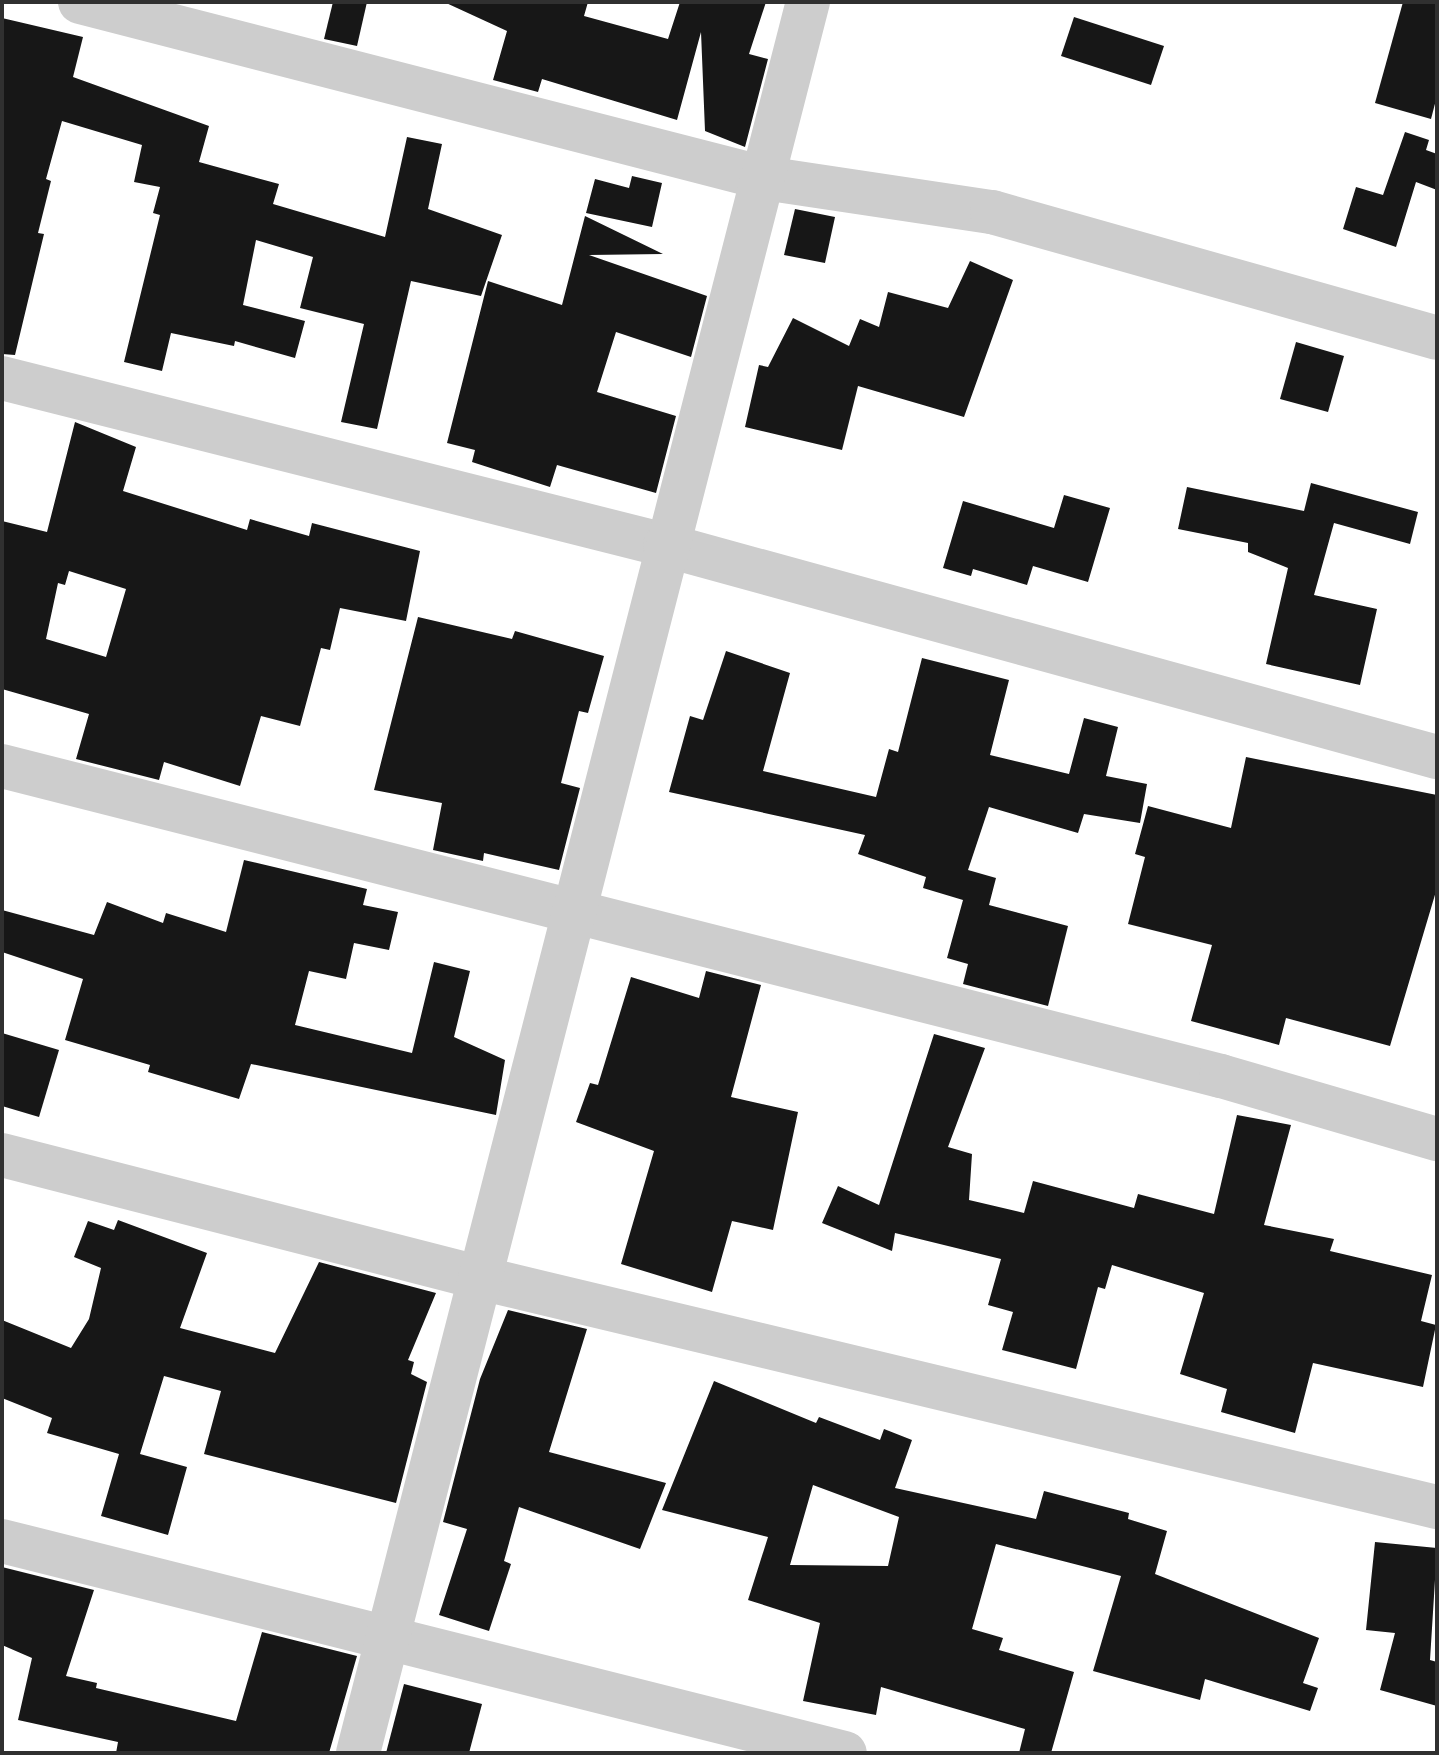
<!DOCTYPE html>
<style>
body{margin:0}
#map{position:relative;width:1439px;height:1755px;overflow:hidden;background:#fff;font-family:"Titillium Web",sans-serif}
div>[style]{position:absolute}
.building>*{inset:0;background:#171717}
.street>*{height:44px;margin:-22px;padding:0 22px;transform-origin:22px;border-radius:22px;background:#cdcdcd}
span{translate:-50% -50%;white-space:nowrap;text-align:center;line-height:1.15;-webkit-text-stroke:8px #fff;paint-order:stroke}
.frame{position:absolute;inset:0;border:4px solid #303030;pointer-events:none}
</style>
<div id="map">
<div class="building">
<div style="clip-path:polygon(333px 2px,367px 2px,357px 46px,324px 39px)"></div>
<div style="clip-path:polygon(444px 2px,588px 2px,584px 16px,668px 39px,680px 2px,766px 2px,749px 54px,768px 59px,745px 147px,705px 131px,701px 32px,677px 120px,542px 79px,538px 92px,493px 80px,507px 31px)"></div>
<div style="clip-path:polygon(1403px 2px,1437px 2px,1437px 96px,1431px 119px,1375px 103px)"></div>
<div style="clip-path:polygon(1074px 17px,1164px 46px,1151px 85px,1061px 56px)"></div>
<div style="clip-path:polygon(2px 18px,83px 37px,73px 77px,209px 126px,199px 162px,279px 184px,273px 204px,385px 237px,407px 137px,442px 144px,428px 209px,502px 235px,481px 296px,411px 281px,377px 429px,341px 422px,364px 324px,300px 308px,313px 257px,256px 240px,243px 305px,305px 321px,295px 358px,235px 341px,234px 346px,171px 333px,162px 371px,124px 362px,160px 215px,153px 213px,160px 187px,134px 182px,142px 145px,62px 121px,46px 179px,51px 181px,38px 233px,44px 234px,15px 355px,2px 354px)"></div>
<div style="clip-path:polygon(1405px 132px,1429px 140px,1426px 150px,1437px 154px,1437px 190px,1416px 182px,1396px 247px,1343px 229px,1356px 187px,1383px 195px)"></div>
<div style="clip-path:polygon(632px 176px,662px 183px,652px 227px,586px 213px,595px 179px,629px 188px)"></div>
<div style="clip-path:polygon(795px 209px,835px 217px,825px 263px,784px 255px)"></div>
<div style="clip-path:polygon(585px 216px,663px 254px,589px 255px,707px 296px,691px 357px,616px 332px,597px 392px,676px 416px,656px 493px,557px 465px,550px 487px,472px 462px,475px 450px,447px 443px,488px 281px,562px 305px)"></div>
<div style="clip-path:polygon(970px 261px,1013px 280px,964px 417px,858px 386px,842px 450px,745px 427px,759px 365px,768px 367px,793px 318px,849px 346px,860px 319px,879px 327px,888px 292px,948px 308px)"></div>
<div style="clip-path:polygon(1296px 342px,1344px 356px,1328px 412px,1280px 399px)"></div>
<div style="clip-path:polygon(evenodd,75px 422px,136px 447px,123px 491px,247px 530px,250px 519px,309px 536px,312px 523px,420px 551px,406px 621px,340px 608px,330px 650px,321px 648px,300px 726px,261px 716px,240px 786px,164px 762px,159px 780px,76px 759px,89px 714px,2px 689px,2px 521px,47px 532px,75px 422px,69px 571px,126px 589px,106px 657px,46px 639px,58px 583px,65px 585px,69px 571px)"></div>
<div style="clip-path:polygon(1311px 483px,1418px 512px,1410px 544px,1334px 523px,1314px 595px,1377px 609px,1360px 685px,1266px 664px,1288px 568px,1248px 552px,1248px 543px,1178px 529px,1187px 487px,1304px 511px)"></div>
<div style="clip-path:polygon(1064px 495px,1110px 508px,1088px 582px,1033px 566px,1027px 585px,973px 569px,971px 576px,943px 568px,963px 501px,1054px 528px)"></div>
<div style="clip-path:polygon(418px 617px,512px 639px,515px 631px,604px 656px,588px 713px,579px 711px,561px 783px,580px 788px,559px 870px,484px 853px,483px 861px,433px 850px,442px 803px,374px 790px)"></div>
<div style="clip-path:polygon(726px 651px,790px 673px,763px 771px,876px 797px,889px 749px,898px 752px,922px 658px,1009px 680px,990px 755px,1069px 774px,1084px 718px,1118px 727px,1106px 776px,1147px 784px,1140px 823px,1084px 814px,1078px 833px,989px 807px,968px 870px,996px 878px,989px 905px,1068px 926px,1048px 1006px,963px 984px,968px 964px,947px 958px,963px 900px,923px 888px,926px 877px,858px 854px,865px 835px,669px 792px,690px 716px,703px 720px)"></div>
<div style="clip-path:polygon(1246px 757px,1437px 795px,1437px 888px,1390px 1046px,1286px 1018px,1279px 1045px,1191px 1021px,1212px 945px,1128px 924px,1145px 857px,1135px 854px,1148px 806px,1231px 828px)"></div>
<div style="clip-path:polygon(244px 860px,367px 889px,363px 905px,398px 912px,389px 950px,354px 943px,346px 979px,309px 971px,295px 1025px,412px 1053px,434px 962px,470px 971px,454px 1037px,505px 1060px,496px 1115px,251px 1064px,239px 1099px,148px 1072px,150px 1065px,65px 1040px,83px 979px,2px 952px,2px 910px,94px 935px,107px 902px,163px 923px,166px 913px,226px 932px)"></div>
<div style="clip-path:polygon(706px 971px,761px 985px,731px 1097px,798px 1112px,773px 1230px,732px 1221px,712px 1292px,621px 1264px,654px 1151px,576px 1122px,590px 1083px,598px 1085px,631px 977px,699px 998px)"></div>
<div style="clip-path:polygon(2px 1033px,59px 1050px,39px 1117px,2px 1106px)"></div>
<div style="clip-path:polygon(934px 1034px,985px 1048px,948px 1147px,972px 1154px,969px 1200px,1024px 1213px,1033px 1181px,1134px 1208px,1138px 1194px,1214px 1214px,1237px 1115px,1291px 1125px,1264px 1225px,1334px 1239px,1330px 1251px,1432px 1275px,1421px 1321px,1436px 1325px,1423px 1387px,1313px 1363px,1295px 1433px,1221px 1412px,1227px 1389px,1180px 1374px,1204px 1293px,1112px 1265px,1105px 1289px,1098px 1287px,1076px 1369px,1002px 1350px,1013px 1312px,988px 1305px,1001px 1259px,895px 1233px,892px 1251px,822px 1223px,838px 1186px,879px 1205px)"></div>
<div style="clip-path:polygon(118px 1220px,207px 1253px,180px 1328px,275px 1353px,319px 1262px,436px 1293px,408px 1360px,414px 1362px,411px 1374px,427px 1382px,396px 1503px,204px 1454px,221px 1391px,164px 1376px,140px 1454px,187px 1467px,168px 1535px,101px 1516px,119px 1454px,47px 1433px,52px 1418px,2px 1398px,2px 1320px,71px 1348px,89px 1319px,101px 1268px,74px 1257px,88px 1221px,114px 1230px)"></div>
<div style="clip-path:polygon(508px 1310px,587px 1329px,549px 1452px,666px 1483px,640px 1549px,519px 1507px,504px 1561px,511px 1564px,489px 1631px,439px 1615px,467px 1529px,443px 1522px,480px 1379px)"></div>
<div style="clip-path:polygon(evenodd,714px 1381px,816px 1423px,819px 1417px,880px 1440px,884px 1429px,912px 1440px,895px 1488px,1036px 1519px,1044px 1491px,1129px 1513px,1128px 1519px,1167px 1531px,1155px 1574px,1319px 1638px,1303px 1683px,1318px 1688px,1310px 1711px,1205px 1679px,1200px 1700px,1093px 1671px,1121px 1576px,996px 1544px,972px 1629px,1003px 1638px,999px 1650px,1074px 1672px,1051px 1753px,1019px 1753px,1025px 1729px,881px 1687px,876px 1715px,803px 1701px,820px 1623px,748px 1600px,768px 1537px,662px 1510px,714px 1381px,813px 1485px,899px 1517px,888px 1566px,790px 1565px,813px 1485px)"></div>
<div style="clip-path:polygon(1375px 1542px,1437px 1548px,1430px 1660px,1437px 1662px,1437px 1706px,1380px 1690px,1395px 1633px,1366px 1630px)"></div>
<div style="clip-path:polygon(2px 1567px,94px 1590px,66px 1676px,97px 1683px,96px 1688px,236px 1721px,262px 1632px,357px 1656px,329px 1753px,116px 1753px,118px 1742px,18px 1720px,32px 1658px,2px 1645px)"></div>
<div style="clip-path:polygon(404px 1684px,482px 1704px,469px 1753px,386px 1753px)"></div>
</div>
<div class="street">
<div style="left:80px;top:2px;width:706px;rotate:14.43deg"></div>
<div style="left:764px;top:178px;width:231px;rotate:8.5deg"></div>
<div style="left:992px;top:212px;width:462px;rotate:15.8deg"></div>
<div style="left:2px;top:378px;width:684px;rotate:14.14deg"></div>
<div style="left:665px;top:545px;width:801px;rotate:15.36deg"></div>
<div style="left:2px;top:766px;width:1258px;rotate:14.27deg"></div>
<div style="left:1221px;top:1076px;width:225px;rotate:16.3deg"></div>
<div style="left:2px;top:1155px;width:494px;rotate:14.4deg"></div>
<div style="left:480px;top:1278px;width:984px;rotate:13.46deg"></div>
<div style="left:2px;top:1541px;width:869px;rotate:14.12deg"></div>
<div style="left:358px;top:1753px;width:1808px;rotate:-75.59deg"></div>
</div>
<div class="frame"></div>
</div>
